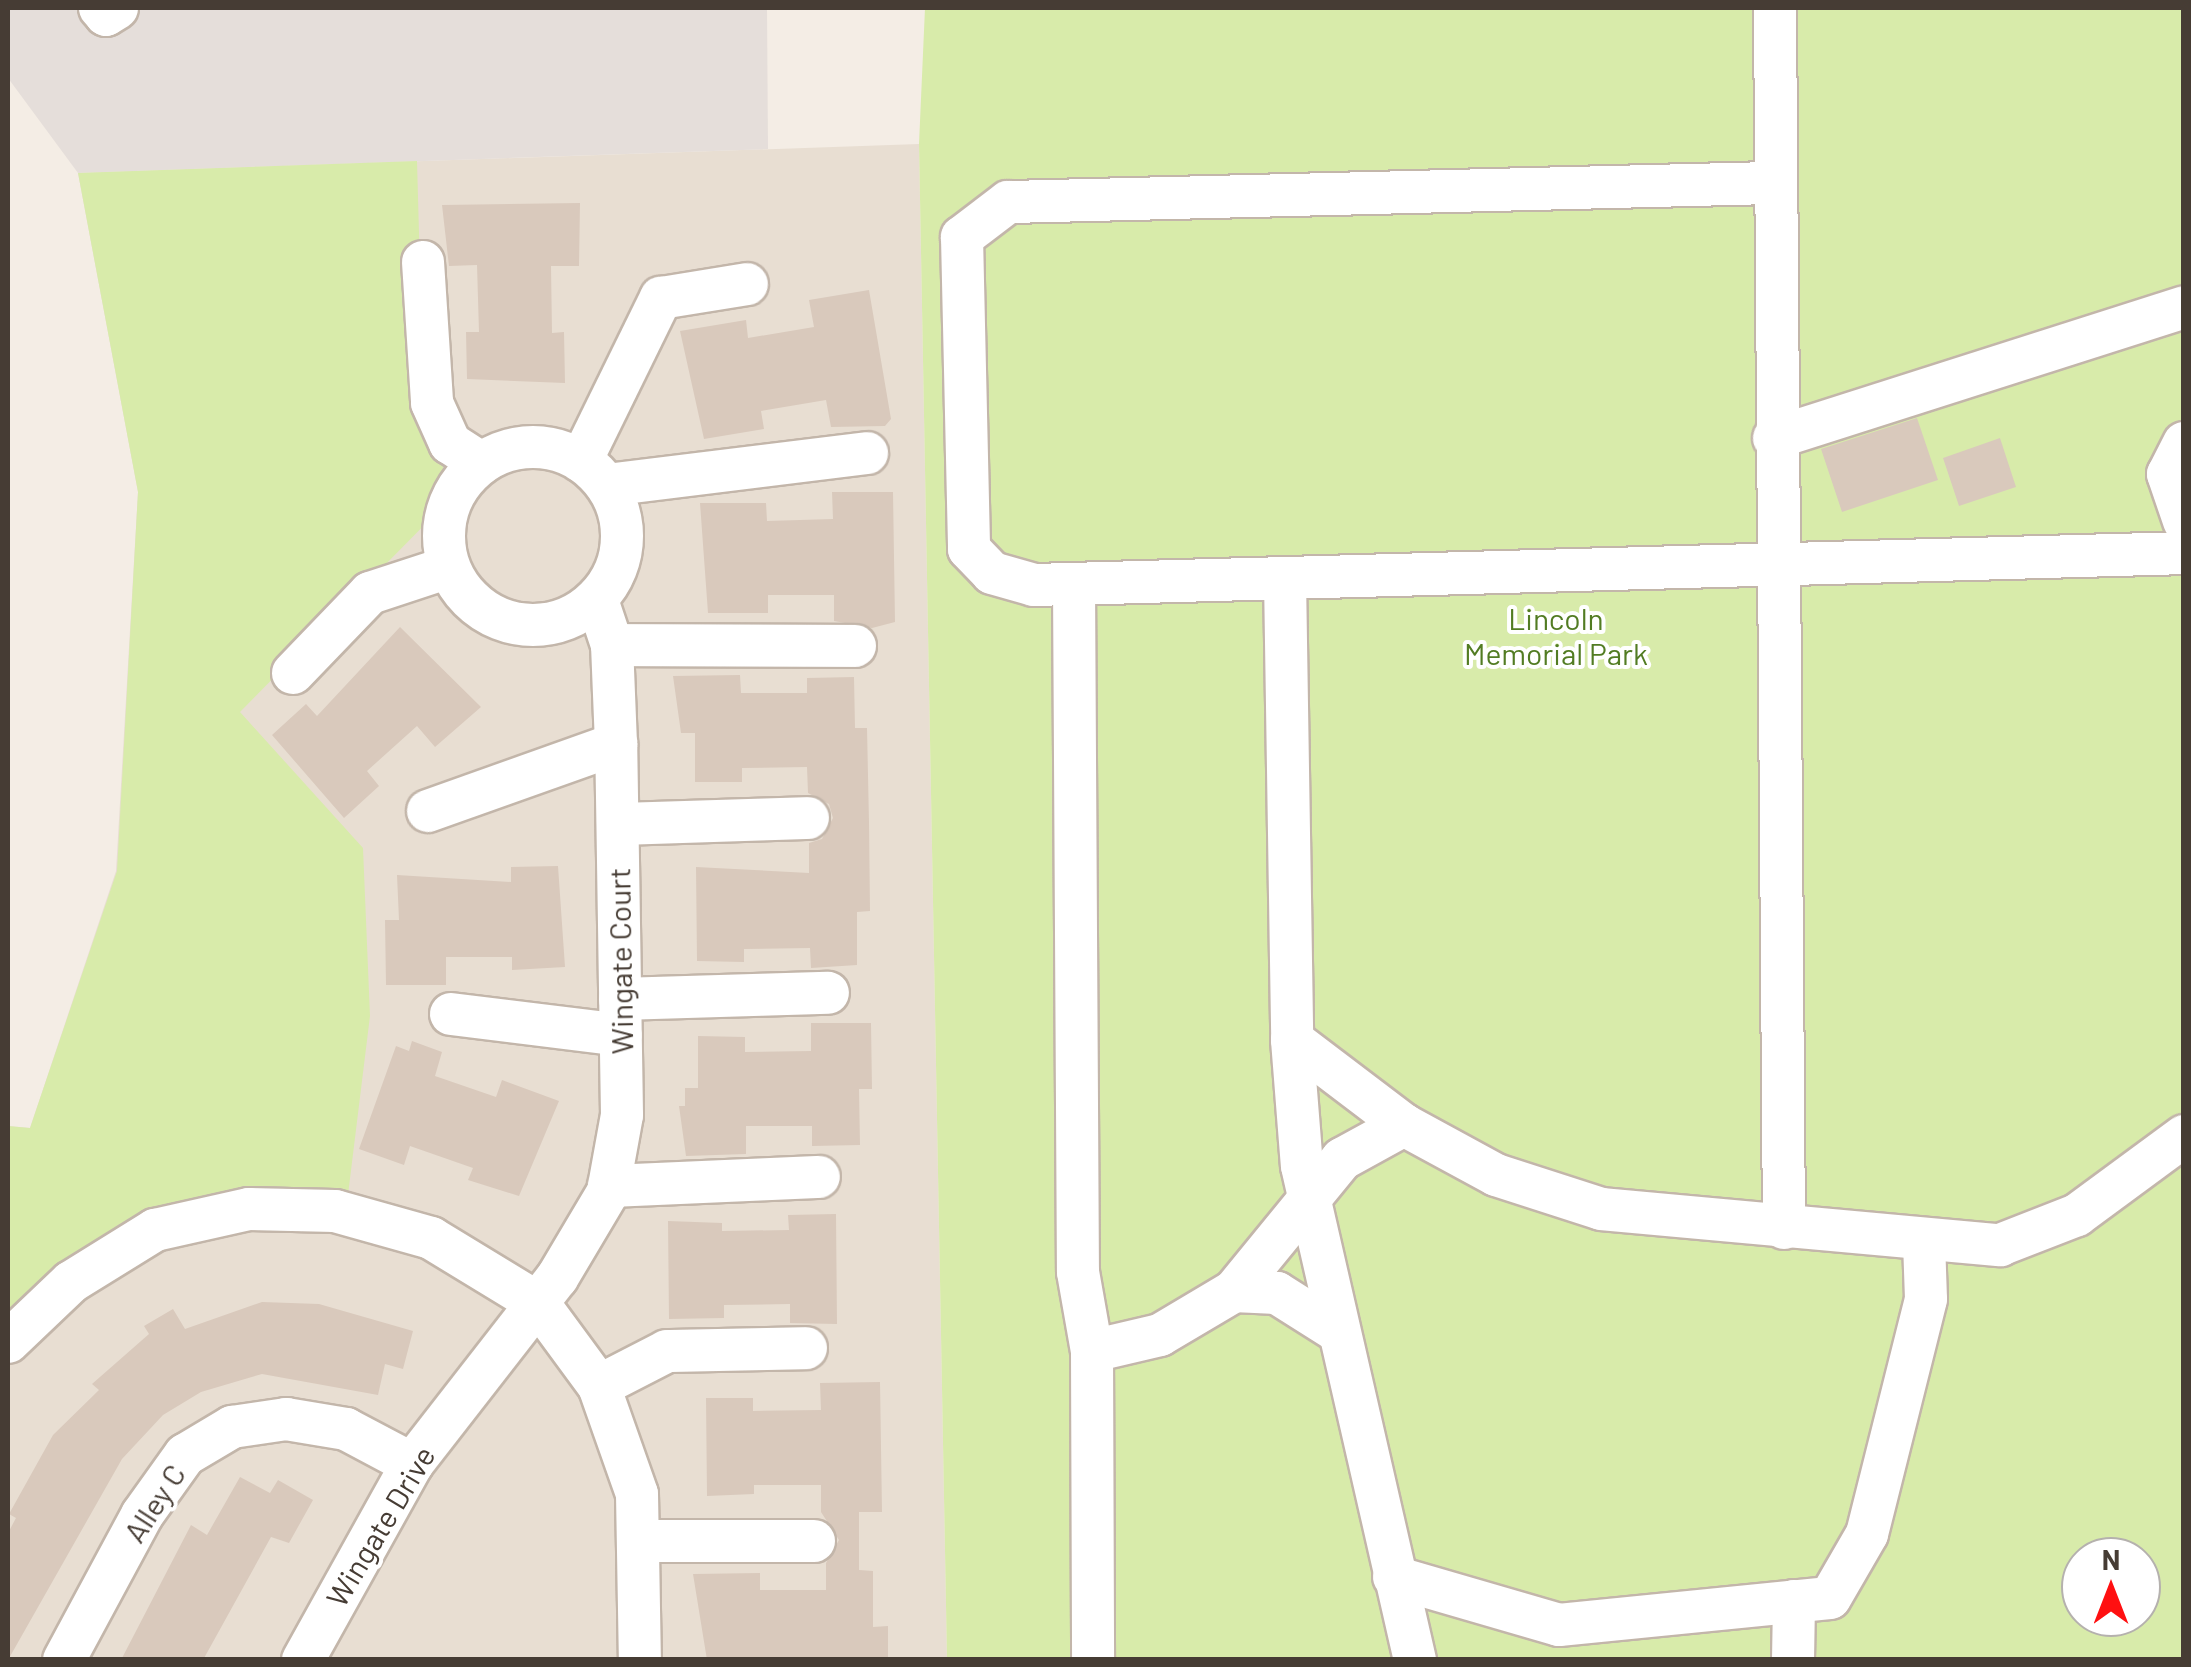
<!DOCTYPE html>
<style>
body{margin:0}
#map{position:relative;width:2191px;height:1667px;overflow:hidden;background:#f4ede5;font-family:Barlow,sans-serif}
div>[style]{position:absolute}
.residential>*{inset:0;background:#e8ded2}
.industrial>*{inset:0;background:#e5deda}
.green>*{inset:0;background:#d8ebaa}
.building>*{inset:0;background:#d9c9bc}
.roads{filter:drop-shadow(2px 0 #c3b6aa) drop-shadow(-2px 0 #c3b6aa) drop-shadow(0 2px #c3b6aa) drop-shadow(0 -2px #c3b6aa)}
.minor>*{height:42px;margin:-21px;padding:0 21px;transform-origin:21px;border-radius:21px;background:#fff}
.minor>.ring{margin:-21px;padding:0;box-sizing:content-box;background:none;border:42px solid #fff;border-radius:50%}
span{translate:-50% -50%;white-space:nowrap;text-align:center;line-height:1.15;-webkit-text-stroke:8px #fff;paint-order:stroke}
.park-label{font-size:30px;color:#527c23}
.street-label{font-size:30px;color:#463c34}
.frame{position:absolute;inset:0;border:10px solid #463c34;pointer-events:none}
.north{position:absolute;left:2061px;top:1537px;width:100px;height:100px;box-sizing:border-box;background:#fff;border:2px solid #b5b1ae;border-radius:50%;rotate:0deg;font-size:28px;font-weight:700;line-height:40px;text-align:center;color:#463c34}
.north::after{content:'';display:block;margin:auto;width:35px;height:45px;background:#ff1011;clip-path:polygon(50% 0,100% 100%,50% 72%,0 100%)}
</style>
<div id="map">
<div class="residential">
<div style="clip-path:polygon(919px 144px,947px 1659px,8px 1660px,8px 1126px,30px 1128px,116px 871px,138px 492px,78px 173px)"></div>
</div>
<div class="industrial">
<div style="clip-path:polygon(8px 8px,767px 8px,768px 149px,78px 173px,8px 78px)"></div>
</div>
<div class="green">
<div style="clip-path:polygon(evenodd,925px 8px,2183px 8px,2183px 1659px,947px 1659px,919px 144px,925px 8px,2081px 1557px,2141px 1557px,2141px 1617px,2081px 1617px,2081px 1557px)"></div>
<div style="clip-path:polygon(417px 161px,424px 412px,453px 496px,240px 712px,363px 848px,370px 1016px,346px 1211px,155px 1230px,8px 1342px,8px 1126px,30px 1128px,117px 871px,138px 492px,78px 173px)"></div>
</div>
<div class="building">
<div style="clip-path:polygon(580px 203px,579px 266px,551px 266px,552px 333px,564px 332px,565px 383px,467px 379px,466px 332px,479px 332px,477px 265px,449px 266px,442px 205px)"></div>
<div style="clip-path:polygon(869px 290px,891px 419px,885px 426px,831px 427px,826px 400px,761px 411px,764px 429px,704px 439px,680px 331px,746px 320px,748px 338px,814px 327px,809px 300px)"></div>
<div style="clip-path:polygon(1917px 418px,1938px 480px,1842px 512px,1821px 449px)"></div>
<div style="clip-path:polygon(2000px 438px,2016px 487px,1959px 506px,1943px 458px)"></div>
<div style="clip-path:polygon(832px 492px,893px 492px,895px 622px,872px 628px,834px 621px,834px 595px,768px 595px,768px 613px,708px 613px,700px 503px,766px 503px,767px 521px,833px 519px)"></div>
<div style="clip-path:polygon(400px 627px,481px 707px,435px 747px,417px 726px,367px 771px,379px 786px,344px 818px,272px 735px,306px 704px,317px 716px)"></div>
<div style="clip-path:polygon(740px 675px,741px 693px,807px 693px,807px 678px,854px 677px,855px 728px,867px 728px,869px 822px,870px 911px,857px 912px,857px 965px,811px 968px,810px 948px,744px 949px,744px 962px,697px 961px,696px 867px,809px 873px,809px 843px,822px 839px,833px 818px,829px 804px,808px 793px,807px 767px,742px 768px,742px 782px,695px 782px,695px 733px,681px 733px,673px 676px)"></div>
<div style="clip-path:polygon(558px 866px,565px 967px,512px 970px,512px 957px,446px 957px,446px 985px,386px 985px,385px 920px,399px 920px,397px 875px,511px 882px,511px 867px)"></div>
<div style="clip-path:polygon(811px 1023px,871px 1023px,872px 1089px,859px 1089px,860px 1145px,812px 1146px,812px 1126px,746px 1126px,746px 1154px,686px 1156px,679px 1106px,685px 1106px,685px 1088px,698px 1088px,698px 1036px,745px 1037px,745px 1052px,811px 1051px)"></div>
<div style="clip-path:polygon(412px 1041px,442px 1052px,435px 1076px,496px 1097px,502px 1080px,559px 1101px,519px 1196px,468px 1180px,473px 1168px,410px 1146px,404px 1165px,359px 1149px,396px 1046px,409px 1051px)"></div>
<div style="clip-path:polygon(836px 1214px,837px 1324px,790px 1323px,790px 1304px,724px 1305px,724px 1318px,669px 1319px,668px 1221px,722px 1223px,722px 1231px,789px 1230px,788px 1215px)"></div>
<div style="clip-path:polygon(262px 1302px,319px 1304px,413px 1331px,403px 1369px,385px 1364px,378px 1395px,262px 1374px,201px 1392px,163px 1415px,122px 1459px,8px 1660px,8px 1533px,16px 1518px,9px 1514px,53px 1435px,99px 1390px,92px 1384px,149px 1334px,144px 1326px,173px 1309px,185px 1329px)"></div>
<div style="clip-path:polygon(880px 1382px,882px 1512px,859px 1512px,859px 1570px,873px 1571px,873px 1627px,888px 1626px,888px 1660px,707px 1660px,693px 1574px,760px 1573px,760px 1590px,826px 1590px,826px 1563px,839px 1540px,821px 1512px,821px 1485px,754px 1485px,754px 1494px,707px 1496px,706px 1398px,753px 1398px,753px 1411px,821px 1410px,820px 1383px)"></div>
<div style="clip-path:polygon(240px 1477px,270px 1493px,278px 1480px,313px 1500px,289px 1543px,271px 1537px,203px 1660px,121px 1660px,191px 1525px,207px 1535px)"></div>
</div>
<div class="roads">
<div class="minor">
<div style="left:100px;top:8px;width:9px;rotate:49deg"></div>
<div style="left:106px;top:15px;width:13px;rotate:-32deg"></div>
<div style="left:1775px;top:8px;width:1220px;rotate:89.58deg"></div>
<div style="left:1771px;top:183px;width:763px;rotate:178.57deg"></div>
<div style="left:1008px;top:202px;width:58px;rotate:142.7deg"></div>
<div style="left:962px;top:237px;width:312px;rotate:88.7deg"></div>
<div style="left:969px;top:549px;width:33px;rotate:46deg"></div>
<div style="left:992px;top:573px;width:44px;rotate:15.9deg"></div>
<div style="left:1034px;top:585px;width:1150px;rotate:-1.59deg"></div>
<div style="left:423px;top:262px;width:141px;rotate:86.3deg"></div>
<div style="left:432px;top:403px;width:44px;rotate:65.8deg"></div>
<div style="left:450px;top:443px;width:37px;rotate:33deg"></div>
<div style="left:1774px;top:438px;width:430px;rotate:-17.7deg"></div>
<div style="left:2184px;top:443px;width:35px;rotate:117deg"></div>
<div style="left:2168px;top:474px;width:50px;rotate:71.2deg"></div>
<div class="ring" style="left:444px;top:447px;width:136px;height:136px"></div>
<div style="left:581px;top:461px;width:182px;rotate:-63.9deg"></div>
<div style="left:661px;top:298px;width:87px;rotate:-9.2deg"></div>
<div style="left:607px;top:485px;width:262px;rotate:-7deg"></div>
<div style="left:1285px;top:578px;width:462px;rotate:89.1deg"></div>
<div style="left:1292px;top:1040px;width:126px;rotate:85.5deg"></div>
<div style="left:1302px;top:1166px;width:507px;rotate:77.12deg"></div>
<div style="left:1074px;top:584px;width:688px;rotate:89.67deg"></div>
<div style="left:1078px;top:1272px;width:80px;rotate:80deg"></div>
<div style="left:1092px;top:1351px;width:309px;rotate:89.8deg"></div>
<div style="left:612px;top:645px;width:243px;rotate:0.2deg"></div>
<div style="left:293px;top:673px;width:111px;rotate:-46.1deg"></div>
<div style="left:370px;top:593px;width:83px;rotate:-18.2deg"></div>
<div style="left:428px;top:811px;width:200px;rotate:-19.6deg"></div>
<div style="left:618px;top:824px;width:190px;rotate:-1.8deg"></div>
<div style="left:620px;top:999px;width:208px;rotate:-1.7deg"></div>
<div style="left:451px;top:1014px;width:171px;rotate:7deg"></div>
<div style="left:1292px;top:1040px;width:141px;rotate:37.2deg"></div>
<div style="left:1404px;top:1125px;width:105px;rotate:28.5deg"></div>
<div style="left:1496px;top:1175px;width:110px;rotate:17.9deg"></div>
<div style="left:1601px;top:1209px;width:401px;rotate:5.2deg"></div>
<div style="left:2000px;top:1245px;width:83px;rotate:-21.3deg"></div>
<div style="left:2077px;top:1215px;width:133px;rotate:-36.4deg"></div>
<div style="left:609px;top:1186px;width:210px;rotate:-2.5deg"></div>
<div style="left:1234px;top:1291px;width:43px;rotate:2.7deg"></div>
<div style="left:1277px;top:1293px;width:67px;rotate:32.3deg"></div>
<div style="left:8px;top:1342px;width:87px;rotate:-43.6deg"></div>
<div style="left:71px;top:1282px;width:99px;rotate:-31.8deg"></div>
<div style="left:155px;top:1230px;width:96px;rotate:-12.6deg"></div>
<div style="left:249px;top:1209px;width:86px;rotate:1.3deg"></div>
<div style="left:335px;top:1211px;width:100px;rotate:15.7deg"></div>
<div style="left:431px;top:1238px;width:125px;rotate:31.3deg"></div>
<div style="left:538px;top:1303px;width:103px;rotate:53.7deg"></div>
<div style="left:599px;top:1386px;width:114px;rotate:70.6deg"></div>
<div style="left:637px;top:1494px;width:166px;rotate:89deg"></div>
<div style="left:1092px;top:1351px;width:70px;rotate:-13.2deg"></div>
<div style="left:1160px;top:1335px;width:86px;rotate:-30.7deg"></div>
<div style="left:1234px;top:1291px;width:171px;rotate:-50.7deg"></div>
<div style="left:1342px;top:1159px;width:71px;rotate:-28.7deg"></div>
<div style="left:599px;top:1386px;width:76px;rotate:-27.2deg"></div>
<div style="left:667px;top:1351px;width:139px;rotate:-1.2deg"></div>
<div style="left:643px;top:1541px;width:171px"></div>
<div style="left:1394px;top:1577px;width:172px;rotate:16.2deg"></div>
<div style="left:1559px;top:1625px;width:272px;rotate:-5.7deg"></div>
<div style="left:1830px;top:1598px;width:74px;rotate:-60deg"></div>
<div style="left:1867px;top:1534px;width:242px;rotate:-75.9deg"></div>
<div style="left:1926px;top:1299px;width:57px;rotate:-92deg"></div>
<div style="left:64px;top:1660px;width:165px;rotate:-61.7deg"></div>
<div style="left:142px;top:1515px;width:74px;rotate:-54.4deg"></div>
<div style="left:185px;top:1455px;width:55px;rotate:-30.8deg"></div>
<div style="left:232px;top:1427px;width:55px;rotate:-8.4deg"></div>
<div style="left:286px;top:1419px;width:61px;rotate:9.5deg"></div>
<div style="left:346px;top:1429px;width:75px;rotate:27.9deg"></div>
<div style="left:303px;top:1660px;width:224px;rotate:-60.9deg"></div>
<div style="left:412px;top:1464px;width:236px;rotate:-52.1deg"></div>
<div style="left:557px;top:1278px;width:100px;rotate:-59.3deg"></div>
<div style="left:608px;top:1192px;width:78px;rotate:-79.7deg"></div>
<div style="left:622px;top:1115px;width:371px;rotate:-90.9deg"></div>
<div style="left:616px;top:744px;width:99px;rotate:-92.3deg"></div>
<div style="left:612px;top:645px;width:47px;rotate:-108.4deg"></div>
<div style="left:1793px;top:1660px;width:59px;rotate:-89deg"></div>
</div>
</div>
<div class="park-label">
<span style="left:1556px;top:635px">Lincoln<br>Memorial Park</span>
</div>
<div class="street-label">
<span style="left:620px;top:961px;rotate:-91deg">Wingate Court</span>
<span style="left:154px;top:1503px;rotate:-57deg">Alley C</span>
<span style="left:380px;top:1526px;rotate:-59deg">Wingate Drive</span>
</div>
<div class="frame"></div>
<div class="north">N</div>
</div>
